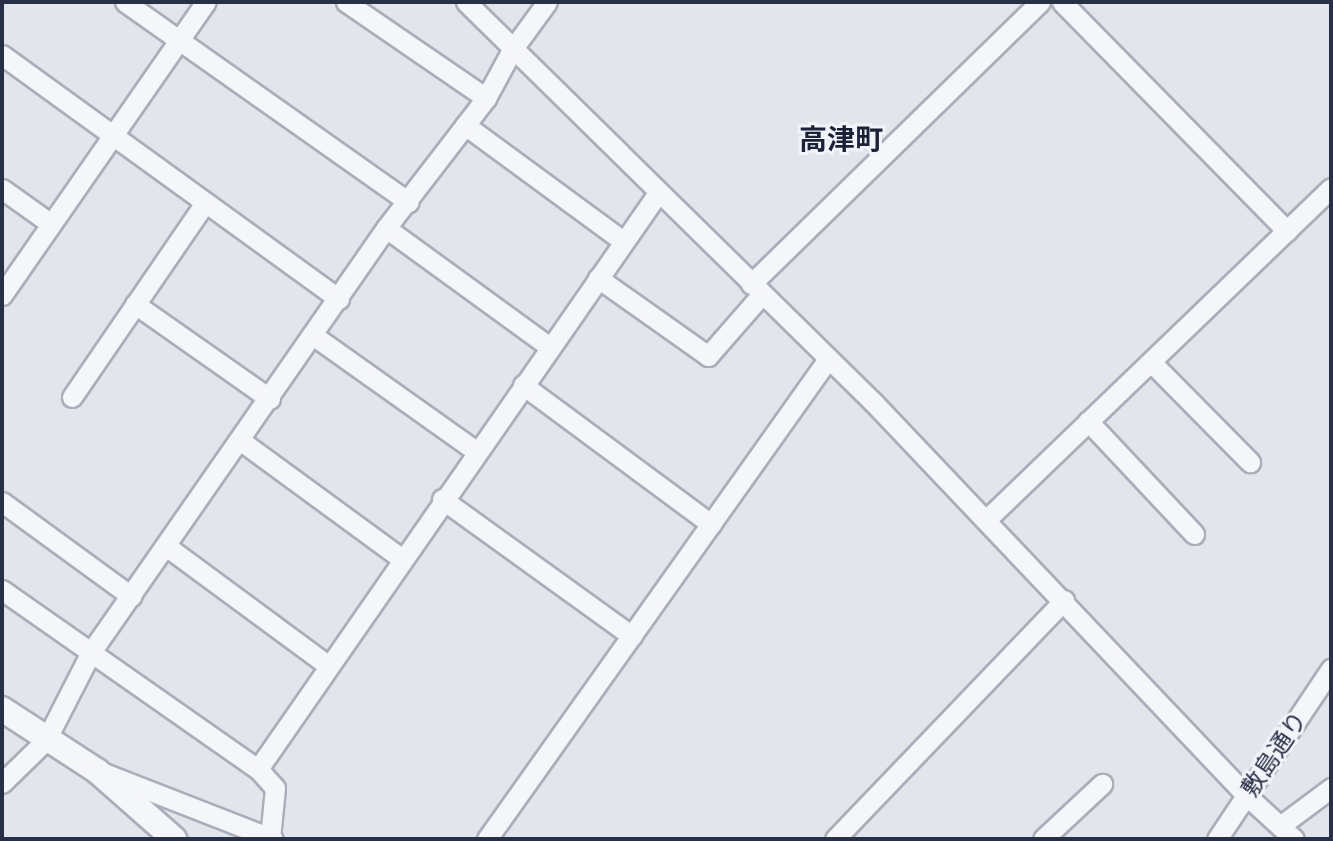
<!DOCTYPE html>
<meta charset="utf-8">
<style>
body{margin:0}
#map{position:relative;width:1333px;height:841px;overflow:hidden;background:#e2e5ec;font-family:Helvetica,"Noto Sans JP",sans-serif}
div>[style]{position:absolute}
.roads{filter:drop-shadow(2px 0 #aaaeba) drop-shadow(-2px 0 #aaaeba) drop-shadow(0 2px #aaaeba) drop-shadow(0 -2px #aaaeba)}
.minor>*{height:19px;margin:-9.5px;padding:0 9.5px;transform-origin:9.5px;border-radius:9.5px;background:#f5f6f9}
.tertiary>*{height:24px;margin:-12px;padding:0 12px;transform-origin:12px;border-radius:12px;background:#f5f6f9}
span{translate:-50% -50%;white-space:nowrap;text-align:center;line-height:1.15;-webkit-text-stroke:6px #f2f4f9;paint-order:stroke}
.street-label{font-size:24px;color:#292f45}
.quarter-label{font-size:28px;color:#1b2136;font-weight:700}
.frame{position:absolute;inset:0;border:4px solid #292f45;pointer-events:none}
</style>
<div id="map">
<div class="roads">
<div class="minor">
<div style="left:125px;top:2px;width:347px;rotate:35.2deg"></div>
<div style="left:346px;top:2px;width:170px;rotate:34.4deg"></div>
<div style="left:466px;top:2px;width:572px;rotate:44.5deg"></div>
<div style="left:874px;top:403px;width:540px;rotate:46.5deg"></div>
<div style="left:1246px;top:795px;width:65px;rotate:42.5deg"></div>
<div style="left:1062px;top:2px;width:321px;rotate:45.5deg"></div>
<div style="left:2px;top:55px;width:416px;rotate:35.9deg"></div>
<div style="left:465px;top:125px;width:197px;rotate:36.3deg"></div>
<div style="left:2px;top:189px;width:60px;rotate:35.5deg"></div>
<div style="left:386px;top:228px;width:203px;rotate:36deg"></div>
<div style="left:598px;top:278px;width:135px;rotate:35.3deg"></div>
<div style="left:708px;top:356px;width:82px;rotate:-48.9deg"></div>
<div style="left:751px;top:284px;width:404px;rotate:-44.3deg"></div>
<div style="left:2px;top:295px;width:357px;rotate:-55.2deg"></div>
<div style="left:135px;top:304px;width:165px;rotate:35.1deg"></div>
<div style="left:314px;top:336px;width:199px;rotate:35.4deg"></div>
<div style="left:1151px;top:362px;width:141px;rotate:45.3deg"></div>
<div style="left:523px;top:385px;width:234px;rotate:36.5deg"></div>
<div style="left:72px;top:397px;width:235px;rotate:-55.6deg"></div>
<div style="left:1088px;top:421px;width:155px;rotate:46.8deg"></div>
<div style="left:241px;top:441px;width:200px;rotate:36.2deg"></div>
<div style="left:442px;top:499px;width:234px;rotate:35.8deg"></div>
<div style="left:2px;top:502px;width:160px;rotate:36.1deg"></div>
<div style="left:987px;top:519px;width:477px;rotate:-43.9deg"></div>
<div style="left:166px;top:546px;width:202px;rotate:36.4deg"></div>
<div style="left:2px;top:590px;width:312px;rotate:35deg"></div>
<div style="left:258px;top:769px;width:701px;rotate:-55.22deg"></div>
<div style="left:258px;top:769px;width:25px;rotate:48deg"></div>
<div style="left:275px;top:788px;width:50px;rotate:95.7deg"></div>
<div style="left:104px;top:773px;width:181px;rotate:21.3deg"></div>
<div style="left:2px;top:783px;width:62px;rotate:-44.3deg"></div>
<div style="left:46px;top:740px;width:99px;rotate:-62.9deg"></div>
<div style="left:91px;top:652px;width:517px;rotate:-55.17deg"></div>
<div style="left:386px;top:228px;width:164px;rotate:-52.4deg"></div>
<div style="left:486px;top:98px;width:55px;rotate:-61.6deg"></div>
<div style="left:512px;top:50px;width:59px;rotate:-53.9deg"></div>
<div style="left:1280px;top:826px;width:64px;rotate:-36.7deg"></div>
<div style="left:487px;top:839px;width:589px;rotate:-54.61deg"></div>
<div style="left:835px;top:839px;width:331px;rotate:-46.2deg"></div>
<div style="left:1043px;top:839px;width:81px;rotate:-43deg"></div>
<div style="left:1217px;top:839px;width:205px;rotate:-56.2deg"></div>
</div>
<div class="tertiary">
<div style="left:2px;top:709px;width:113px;rotate:33.1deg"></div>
<div style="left:97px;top:771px;width:103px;rotate:41.4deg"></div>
</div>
</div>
<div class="street-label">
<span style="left:1274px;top:754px;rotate:-56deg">敷島通り</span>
</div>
<div class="quarter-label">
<span style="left:841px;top:140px">高津町</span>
</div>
<div class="frame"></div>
</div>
